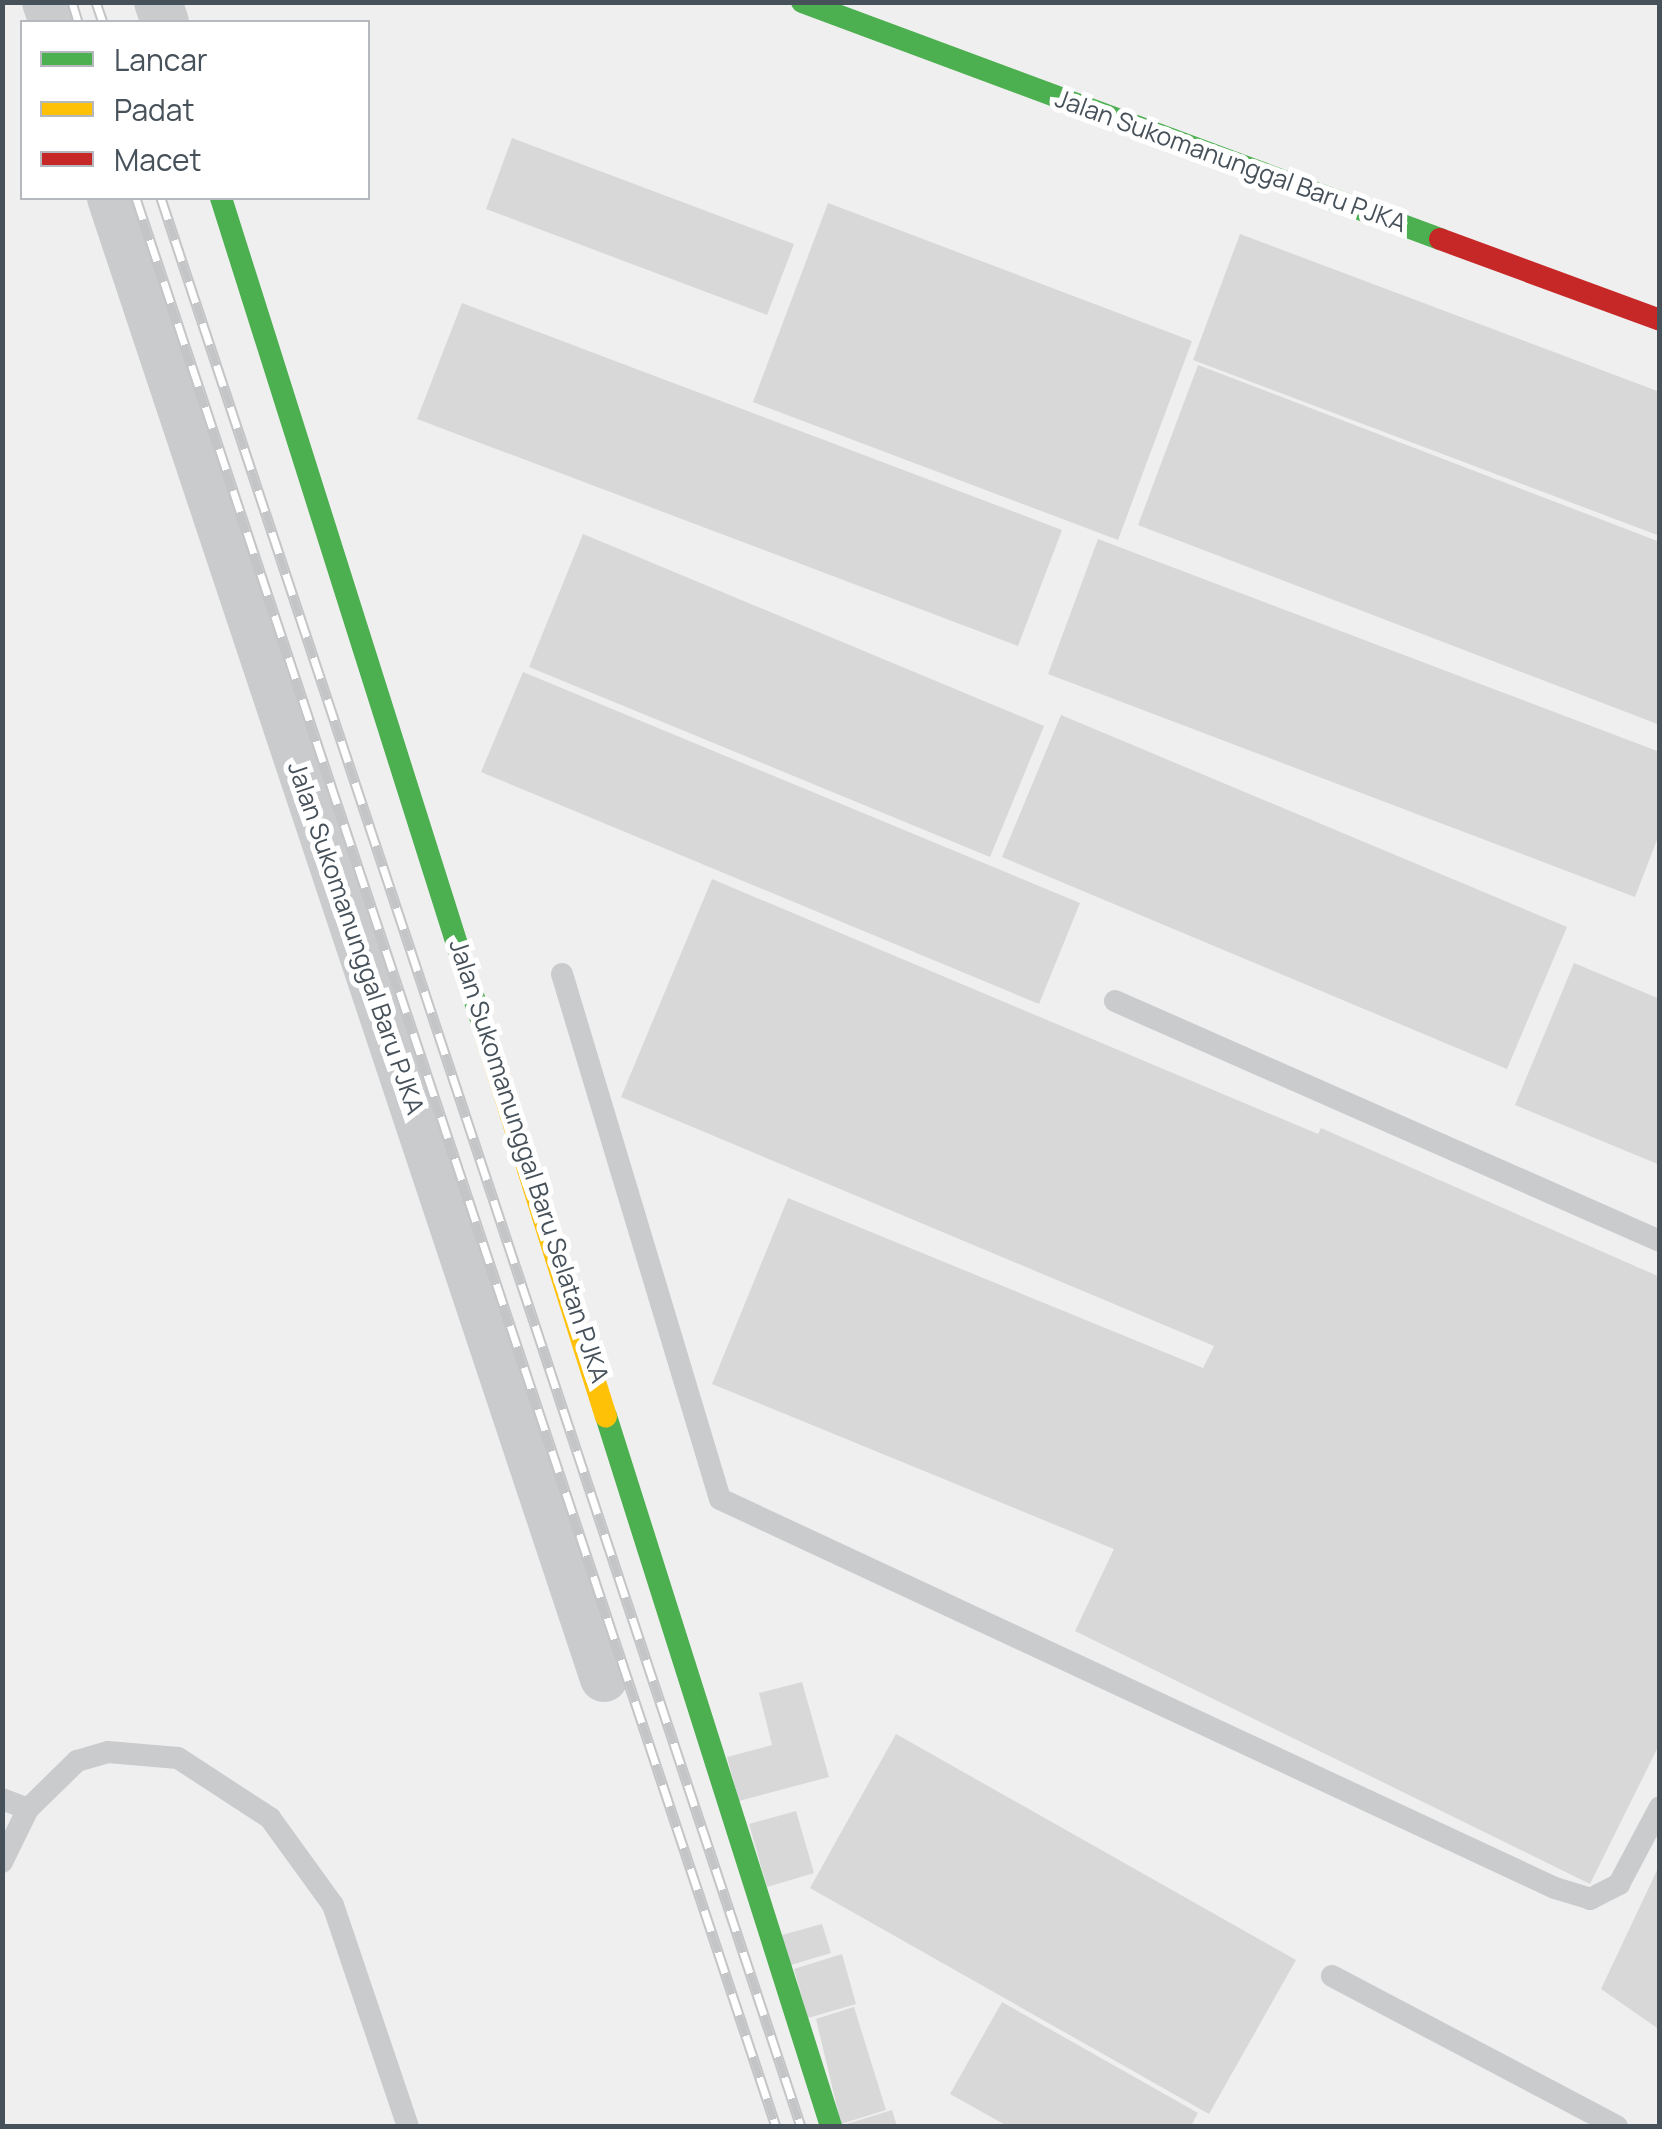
<!DOCTYPE html>
<style>
body{margin:0}
#map{position:relative;width:1662px;height:2129px;overflow:hidden;background:#efefef;font-family:Manrope,sans-serif}
div>[style]{position:absolute}
.building>*{inset:0;background:#d8d8d9}
.lane>*{height:22px;margin:-11px;padding:0 11px;transform-origin:11px;border-radius:11px;background:#c9cbcd}
.street>*{height:48px;margin:-24px;padding:0 24px;transform-origin:24px;border-radius:24px;background:#c9cbcd}
.fast>*{height:22px;margin:-11px;padding:0 11px;transform-origin:11px;border-radius:11px;background:#4caf50}
.slow>*{height:22px;margin:-11px;padding:0 11px;transform-origin:11px;border-radius:11px;background:#ffc107}
.jam>*{height:22px;margin:-11px;padding:0 11px;transform-origin:11px;border-radius:11px;background:#c62828}
.rail>*{height:11px;margin-top:-5.5px;transform-origin:0;background:repeating-linear-gradient(90deg,#fff 0 22px,#c4c5c7 0 44px);box-sizing:border-box;border-block:2px solid #c4c5c7}
span{translate:-50% -50%;white-space:nowrap;text-align:center;line-height:1.15;-webkit-text-stroke:10px #fff;paint-order:stroke}
.street-label{font-size:25px;color:#47515a}
.frame{position:absolute;inset:0;border:5px solid #47515a;pointer-events:none}
.legend{position:absolute;left:20px;top:20px;width:350px;height:180px;box-sizing:border-box;background:#fff;border:2px solid #b5b9bd;margin:0;padding:12px 18px;list-style:none;font-size:30px;color:#47515a}
.legend li{display:flex;align-items:center;gap:20px;height:50px}
.legend b{width:50px;border:2px solid #b5b9bd}
</style>
<div id="map">
<div class="building">
<div style="clip-path:polygon(512px 138px,794px 244px,767px 315px,486px 209px)"></div>
<div style="clip-path:polygon(828px 203px,1192px 341px,1118px 540px,753px 402px)"></div>
<div style="clip-path:polygon(1240px 234px,1660px 392px,1660px 536px,1193px 360px)"></div>
<div style="clip-path:polygon(462px 303px,1062px 530px,1018px 646px,417px 419px)"></div>
<div style="clip-path:polygon(1198px 365px,1660px 542px,1660px 725px,1138px 525px)"></div>
<div style="clip-path:polygon(583px 534px,1044px 726px,990px 857px,529px 667px)"></div>
<div style="clip-path:polygon(1098px 539px,1660px 752px,1660px 832px,1635px 897px,1048px 674px)"></div>
<div style="clip-path:polygon(523px 672px,1080px 903px,1039px 1004px,481px 772px)"></div>
<div style="clip-path:polygon(1061px 715px,1567px 927px,1507px 1069px,1002px 857px)"></div>
<div style="clip-path:polygon(712px 879px,1318px 1134px,1321px 1128px,1660px 1277px,1660px 1743px,1590px 1884px,1075px 1631px,1114px 1549px,712px 1384px,788px 1198px,1203px 1368px,1214px 1346px,621px 1097px)"></div>
<div style="clip-path:polygon(1574px 963px,1660px 999px,1660px 1165px,1515px 1105px)"></div>
<div style="clip-path:polygon(802px 1682px,829px 1777px,739px 1801px,727px 1757px,772px 1745px,759px 1693px)"></div>
<div style="clip-path:polygon(896px 1734px,1296px 1960px,1209px 2114px,810px 1888px)"></div>
<div style="clip-path:polygon(796px 1811px,814px 1873px,767px 1887px,749px 1824px)"></div>
<div style="clip-path:polygon(1660px 1864px,1660px 2030px,1601px 1989px)"></div>
<div style="clip-path:polygon(822px 1924px,831px 1953px,791px 1965px,782px 1935px)"></div>
<div style="clip-path:polygon(842px 1954px,856px 2004px,808px 2018px,794px 1969px)"></div>
<div style="clip-path:polygon(1002px 2002px,1198px 2113px,1191px 2126px,1007px 2126px,950px 2094px)"></div>
<div style="clip-path:polygon(854px 2007px,886px 2110px,841px 2124px,816px 2019px)"></div>
<div style="clip-path:polygon(892px 2110px,897px 2126px,840px 2126px)"></div>
</div>
<div class="lane">
<div style="left:562px;top:974px;width:548px;rotate:73.25deg"></div>
<div style="left:720px;top:1499px;width:921px;rotate:24.98deg"></div>
<div style="left:1555px;top:1888px;width:37px;rotate:17deg"></div>
<div style="left:1590px;top:1899px;width:33px;rotate:-27deg"></div>
<div style="left:1619px;top:1884px;width:87px;rotate:-62deg"></div>
<div style="left:1115px;top:1001px;width:596px;rotate:23.77deg"></div>
<div style="left:2px;top:1799px;width:28px;rotate:21deg"></div>
<div style="left:2px;top:1862px;width:59px;rotate:-63.9deg"></div>
<div style="left:28px;top:1809px;width:69px;rotate:-44.4deg"></div>
<div style="left:77px;top:1761px;width:32px;rotate:-16deg"></div>
<div style="left:108px;top:1752px;width:70px;rotate:4.9deg"></div>
<div style="left:178px;top:1758px;width:110px;rotate:33.1deg"></div>
<div style="left:270px;top:1818px;width:107px;rotate:54.1deg"></div>
<div style="left:333px;top:1905px;width:233px;rotate:71.3deg"></div>
<div style="left:1332px;top:1976px;width:322px;rotate:27.8deg"></div>
</div>
<div class="street">
<div style="left:46px;top:2px;width:21px;rotate:71deg"></div>
<div style="left:158px;top:2px;width:21px;rotate:71deg"></div>
<div style="left:111px;top:198px;width:1560px;rotate:71.58deg"></div>
</div>
<div class="fast">
<div style="left:802px;top:2px;width:681px;rotate:20.38deg"></div>
<div style="left:221px;top:198px;width:876px;rotate:72.45deg"></div>
<div style="left:606px;top:1416px;width:745px;rotate:72.42deg"></div>
</div>
<div class="slow">
<div style="left:485px;top:1033px;width:402px;rotate:72.5deg"></div>
</div>
<div class="jam">
<div style="left:1440px;top:239px;width:234px;rotate:20.2deg"></div>
</div>
<div class="rail">
<div style="left:72px;top:2px;width:21px;rotate:73deg"></div>
<div style="left:96px;top:2px;width:21px;rotate:71deg"></div>
<div style="left:136px;top:198px;width:2031px;rotate:71.64deg"></div>
<div style="left:161px;top:198px;width:2031px;rotate:71.64deg"></div>
</div>
<div class="street-label">
<span style="left:1231px;top:161px;rotate:20deg">Jalan Sukomanunggal Baru PJKA</span>
<span style="left:356px;top:938px;rotate:71deg">Jalan Sukomanunggal Baru PJKA</span>
<span style="left:529px;top:1161px;rotate:72deg">Jalan Sukomanunggal Baru Selatan PJKA</span>
</div>
<div class="frame"></div>
<ul class="legend">
<li><b style="height:12px;background:#4caf50"></b>Lancar</li>
<li><b style="height:12px;background:#ffc107"></b>Padat</li>
<li><b style="height:12px;background:#c62828"></b>Macet</li>
</ul>
</div>
